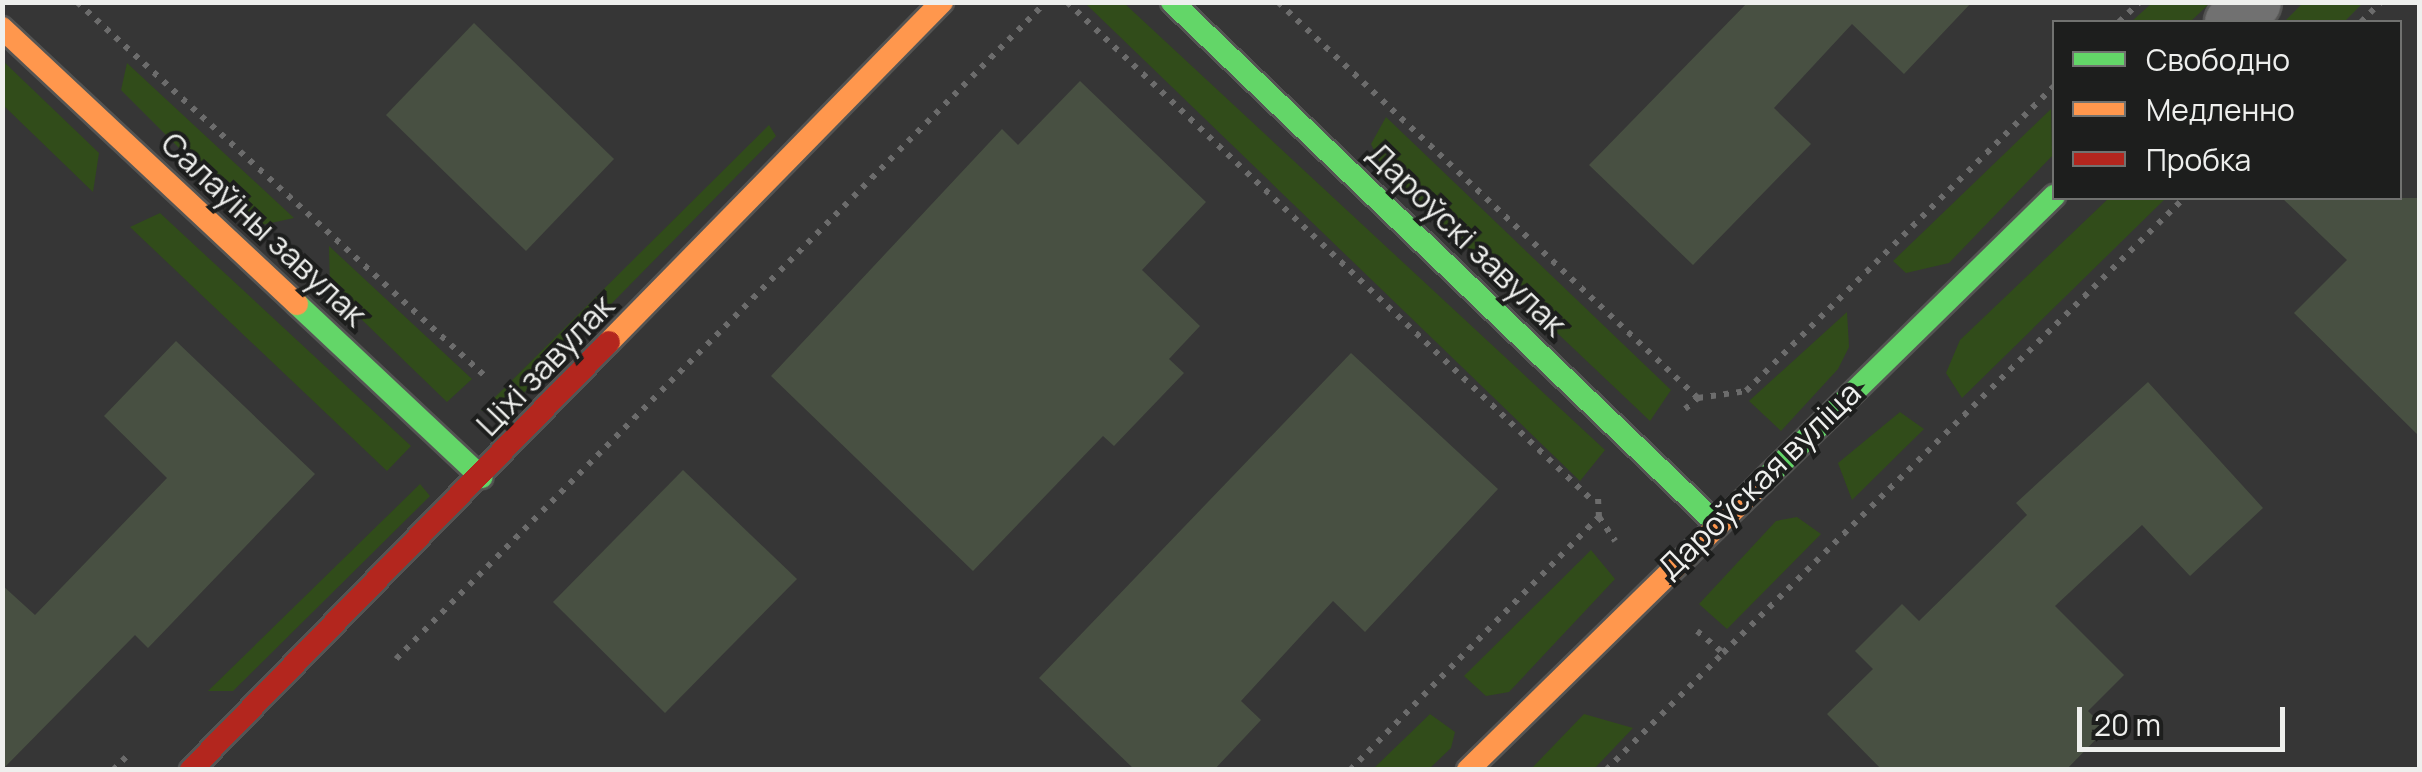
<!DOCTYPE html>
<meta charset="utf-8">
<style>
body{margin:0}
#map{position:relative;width:2422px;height:772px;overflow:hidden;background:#363636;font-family:Manrope,sans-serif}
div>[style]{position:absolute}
.green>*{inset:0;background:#314c1a}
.building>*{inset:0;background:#485042}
.path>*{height:6px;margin-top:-3px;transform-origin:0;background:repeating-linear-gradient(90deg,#6c6c6c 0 5px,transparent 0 13px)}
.roads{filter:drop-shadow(2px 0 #545453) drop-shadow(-2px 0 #545453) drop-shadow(0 2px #545453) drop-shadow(0 -2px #545453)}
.street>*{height:55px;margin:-27.5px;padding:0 27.5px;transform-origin:27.5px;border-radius:27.5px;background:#717171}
.fast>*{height:22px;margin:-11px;padding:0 11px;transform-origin:11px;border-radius:11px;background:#63d668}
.slow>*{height:22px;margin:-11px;padding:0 11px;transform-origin:11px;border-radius:11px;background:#ff974d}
.jam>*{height:22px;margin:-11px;padding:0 11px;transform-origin:11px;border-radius:11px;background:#b3261e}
span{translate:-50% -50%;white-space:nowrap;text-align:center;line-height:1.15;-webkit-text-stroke:8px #1d1e1d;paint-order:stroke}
.street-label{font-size:32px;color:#eeefed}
.frame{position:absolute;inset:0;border:5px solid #eeefed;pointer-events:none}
.legend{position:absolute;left:2052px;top:20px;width:350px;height:180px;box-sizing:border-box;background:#1d1e1d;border:2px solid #717270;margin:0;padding:12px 18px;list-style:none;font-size:30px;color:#eeefed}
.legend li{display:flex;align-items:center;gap:20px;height:50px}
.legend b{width:50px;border:2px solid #717270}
.scale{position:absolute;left:2077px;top:707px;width:208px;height:45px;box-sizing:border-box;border:5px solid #eeefed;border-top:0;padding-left:12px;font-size:30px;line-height:35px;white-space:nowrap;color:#eeefed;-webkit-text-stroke:8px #1d1e1d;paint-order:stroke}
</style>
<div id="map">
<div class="green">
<div style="clip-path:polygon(1124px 3px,1605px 450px,1580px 481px,1086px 4px)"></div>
<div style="clip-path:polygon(2152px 3px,2152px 2px,2210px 3px,2190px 22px,2131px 22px)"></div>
<div style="clip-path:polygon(2303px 3px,2303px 2px,2363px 3px,2344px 22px,2284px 22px)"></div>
<div style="clip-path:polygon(2px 60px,99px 153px,93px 192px,3px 105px)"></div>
<div style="clip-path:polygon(127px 63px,294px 218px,257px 226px,121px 90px)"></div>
<div style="clip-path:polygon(2051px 109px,2052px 156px,1949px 263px,1906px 273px,1893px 261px)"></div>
<div style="clip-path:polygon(1386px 117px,1671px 390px,1650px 421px,1382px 167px,1371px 144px)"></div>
<div style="clip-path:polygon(769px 125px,776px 136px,513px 404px,481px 411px)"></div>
<div style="clip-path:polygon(2109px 198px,2166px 198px,1962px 398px,1946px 373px,1960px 340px)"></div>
<div style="clip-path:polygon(160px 213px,411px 446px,387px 471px,130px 227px)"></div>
<div style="clip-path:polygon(329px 246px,472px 379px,447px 402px,330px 289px)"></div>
<div style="clip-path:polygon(1847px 312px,1849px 347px,1838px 369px,1781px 431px,1749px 401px)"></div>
<div style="clip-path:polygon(1900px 412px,1924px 429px,1852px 500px,1838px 463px)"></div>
<div style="clip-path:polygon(420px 484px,430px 496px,233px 691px,208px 691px)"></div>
<div style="clip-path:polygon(1797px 517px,1821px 534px,1727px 629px,1699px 604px,1776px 521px)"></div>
<div style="clip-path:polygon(1591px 550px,1615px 579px,1509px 692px,1486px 696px,1464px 676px)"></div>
<div style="clip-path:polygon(1430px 714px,1455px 732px,1451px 748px,1429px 769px,1372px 770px)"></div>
<div style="clip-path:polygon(1584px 714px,1633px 728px,1594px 769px,1531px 769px)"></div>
</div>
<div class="building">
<div style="clip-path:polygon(1748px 2px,1972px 2px,1904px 74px,1852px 24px,1774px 108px,1811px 144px,1693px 265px,1589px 165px)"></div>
<div style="clip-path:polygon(474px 23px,614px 159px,526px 251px,386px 115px)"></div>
<div style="clip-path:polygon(1080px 81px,1206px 202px,1142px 270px,1200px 326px,1169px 359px,1184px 373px,1114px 446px,1103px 436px,973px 571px,771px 376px,1002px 129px,1018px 145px)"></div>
<div style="clip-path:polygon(2282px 198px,2420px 198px,2420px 437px,2294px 313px,2347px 260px)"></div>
<div style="clip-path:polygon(176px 341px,315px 474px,148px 648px,135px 635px,2px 770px,2px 585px,35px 615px,167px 478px,104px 416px)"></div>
<div style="clip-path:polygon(1351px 353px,1498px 489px,1365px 632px,1333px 601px,1241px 701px,1261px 720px,1214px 770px,1135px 770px,1039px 678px)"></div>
<div style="clip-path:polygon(2148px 382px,2263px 508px,2190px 576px,2142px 525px,2055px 606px,2124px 675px,2088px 711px,2106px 729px,2066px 770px,1882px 770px,1827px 714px,1873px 669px,1855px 651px,1902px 604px,1919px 621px,2027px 515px,2016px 503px)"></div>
<div style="clip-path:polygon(683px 470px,797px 579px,665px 713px,553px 602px)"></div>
</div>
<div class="path">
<div style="left:77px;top:2px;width:553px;rotate:42.51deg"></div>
<div style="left:1067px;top:2px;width:725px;rotate:43.49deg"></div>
<div style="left:1278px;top:2px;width:577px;rotate:43.32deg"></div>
<div style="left:2119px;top:22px;width:29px;rotate:-44deg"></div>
<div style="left:2361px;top:22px;width:28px;rotate:-45deg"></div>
<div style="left:1685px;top:409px;width:17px;rotate:-40deg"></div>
<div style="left:1698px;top:398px;width:49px;rotate:-8.3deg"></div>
<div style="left:1746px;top:391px;width:433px;rotate:-44.7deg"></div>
<div style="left:1599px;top:517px;width:29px;rotate:56deg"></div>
<div style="left:1697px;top:631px;width:34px;rotate:40deg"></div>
<div style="left:1723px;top:653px;width:648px;rotate:-44.62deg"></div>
<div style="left:396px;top:659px;width:924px;rotate:-45.31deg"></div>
<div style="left:113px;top:770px;width:24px;rotate:-45deg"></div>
<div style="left:1350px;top:770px;width:355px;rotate:-45.5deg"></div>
<div style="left:1599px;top:517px;width:22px;rotate:-93deg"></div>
<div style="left:1606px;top:770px;width:165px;rotate:-45deg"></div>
</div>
<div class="roads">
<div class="street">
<div style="left:2232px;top:22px;width:29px;rotate:-44deg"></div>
</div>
<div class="fast">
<div style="left:1172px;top:2px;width:755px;rotate:43.77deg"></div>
<div style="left:297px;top:304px;width:253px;rotate:43.2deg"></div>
<div style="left:1762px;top:482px;width:409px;rotate:-44.4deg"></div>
</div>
<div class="slow">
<div style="left:2px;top:28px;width:404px;rotate:43.1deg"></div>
<div style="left:609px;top:342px;width:476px;rotate:-45.6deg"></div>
<div style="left:1468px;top:770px;width:412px;rotate:-44.4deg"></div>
</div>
<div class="jam">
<div style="left:191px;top:770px;width:598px;rotate:-45.68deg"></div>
</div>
</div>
<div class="street-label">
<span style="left:264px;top:229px;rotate:43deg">Салаўіны завулак</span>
<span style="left:1467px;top:239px;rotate:44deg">Дароўскі завулак</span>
<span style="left:545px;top:365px;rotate:-46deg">Ціхі завулак</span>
<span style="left:1759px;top:480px;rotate:-44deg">Дароўская вуліца</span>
</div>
<div class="frame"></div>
<ul class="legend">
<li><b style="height:12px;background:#63d668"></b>Свободно</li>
<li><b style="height:12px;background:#ff974d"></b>Медленно</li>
<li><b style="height:12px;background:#b3261e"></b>Пробка</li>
</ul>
<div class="scale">20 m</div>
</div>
